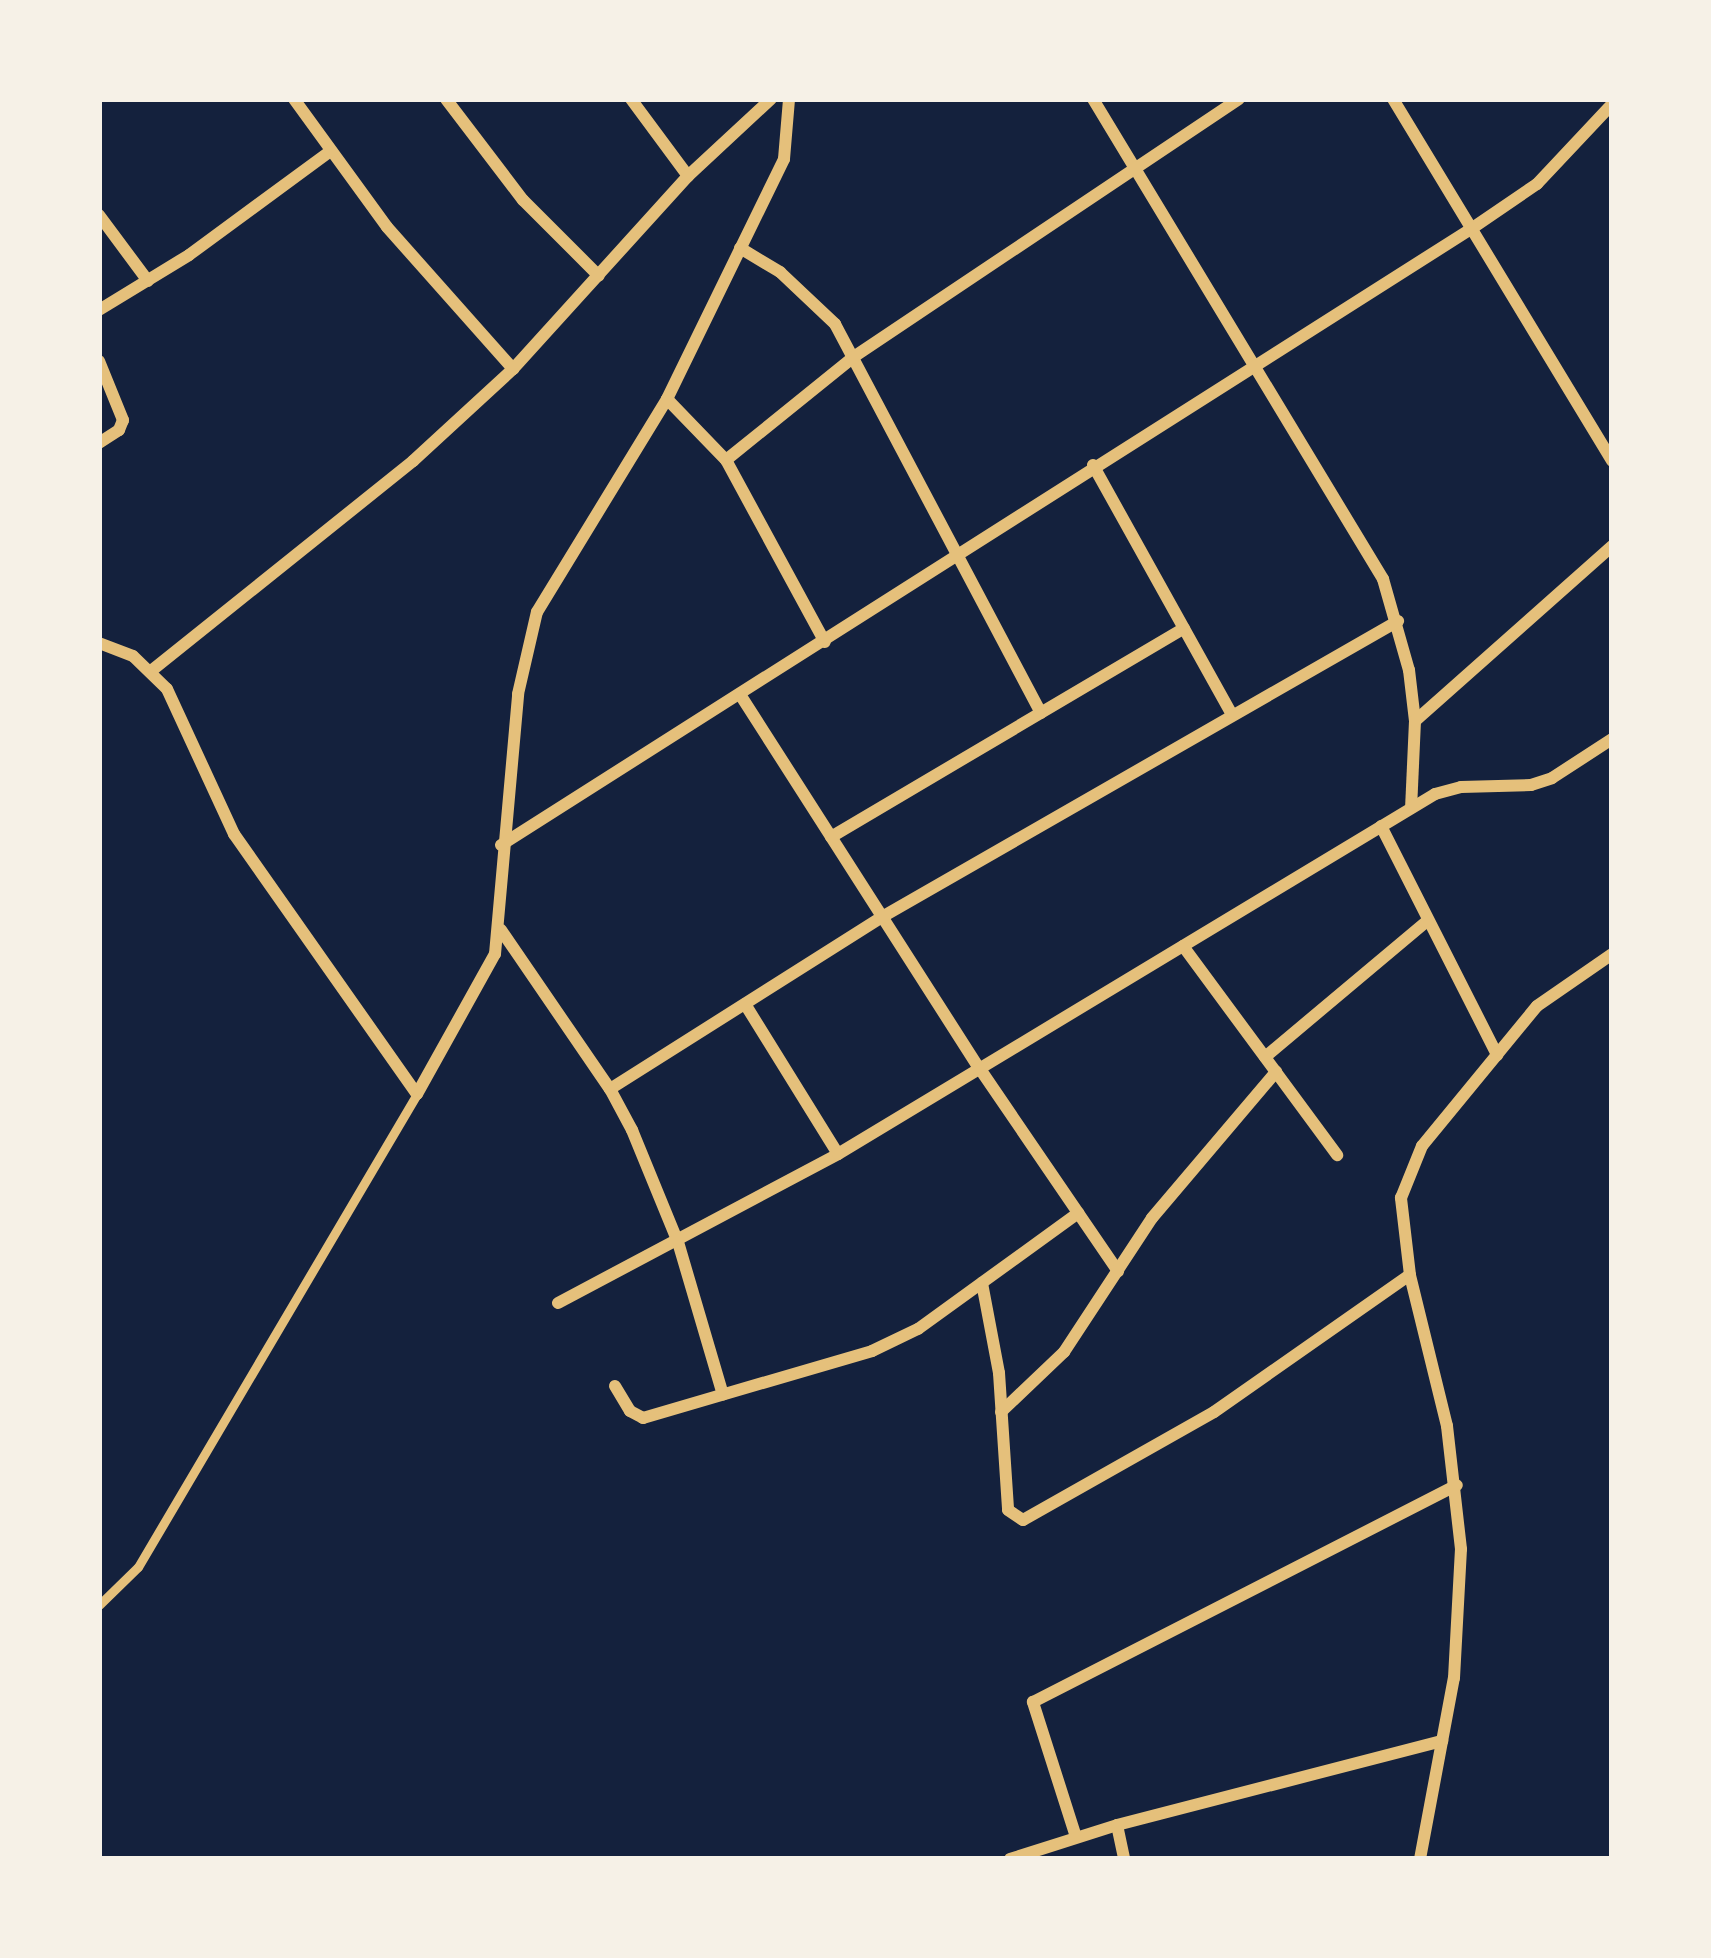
<!DOCTYPE html>
<style>
body{margin:0}
#map{position:relative;width:1711px;height:1958px;overflow:hidden;background:#14213d;font-family:Helvetica,sans-serif}
div>[style]{position:absolute}
.service>*{height:9px;margin:-4.5px;padding:0 4.5px;transform-origin:4.5px;border-radius:4.5px;background:#e5c07b}
.minor>*{height:12px;margin:-6px;padding:0 6px;transform-origin:6px;border-radius:6px;background:#e5c07b}
span{translate:-50% -50%;white-space:nowrap;text-align:center;line-height:1.15;-webkit-text-stroke:12px #f6f1e7;paint-order:stroke}
.frame{position:absolute;inset:0;border:102px solid #f6f1e7;pointer-events:none}
</style>
<div id="map">
<div class="service">
<div style="left:99px;top:1605px;width:54px;rotate:-44.3deg"></div>
<div style="left:138px;top:1567px;width:549px;rotate:-59.47deg"></div>
</div>
<div class="minor">
<div style="left:294px;top:99px;width:158px;rotate:54deg"></div>
<div style="left:387px;top:227px;width:190px;rotate:48.4deg"></div>
<div style="left:446px;top:99px;width:127px;rotate:52.7deg"></div>
<div style="left:523px;top:200px;width:107px;rotate:45deg"></div>
<div style="left:631px;top:99px;width:96px;rotate:53.5deg"></div>
<div style="left:1093px;top:99px;width:561px;rotate:58.86deg"></div>
<div style="left:1383px;top:579px;width:95px;rotate:74.1deg"></div>
<div style="left:1409px;top:670px;width:51px;rotate:83.3deg"></div>
<div style="left:1415px;top:721px;width:87px;rotate:92.6deg"></div>
<div style="left:1393px;top:99px;width:423px;rotate:58.8deg"></div>
<div style="left:99px;top:215px;width:82px;rotate:53.4deg"></div>
<div style="left:740px;top:248px;width:47px;rotate:31deg"></div>
<div style="left:780px;top:272px;width:76px;rotate:43.4deg"></div>
<div style="left:835px;top:324px;width:440px;rotate:62.1deg"></div>
<div style="left:99px;top:310px;width:105px;rotate:-31.4deg"></div>
<div style="left:189px;top:255px;width:174px;rotate:-36.3deg"></div>
<div style="left:99px;top:361px;width:64px;rotate:67.9deg"></div>
<div style="left:123px;top:420px;width:11px;rotate:112deg"></div>
<div style="left:119px;top:430px;width:24px;rotate:147deg"></div>
<div style="left:667px;top:399px;width:85px;rotate:46deg"></div>
<div style="left:726px;top:460px;width:207px;rotate:61.5deg"></div>
<div style="left:726px;top:460px;width:166px;rotate:-38.9deg"></div>
<div style="left:855px;top:356px;width:462px;rotate:-33.8deg"></div>
<div style="left:1093px;top:465px;width:286px;rotate:60.9deg"></div>
<div style="left:99px;top:643px;width:36px;rotate:21deg"></div>
<div style="left:133px;top:656px;width:47px;rotate:44.1deg"></div>
<div style="left:167px;top:689px;width:160px;rotate:65.2deg"></div>
<div style="left:234px;top:834px;width:318px;rotate:54.9deg"></div>
<div style="left:417px;top:1094px;width:160px;rotate:-60.9deg"></div>
<div style="left:495px;top:954px;width:261px;rotate:-84.9deg"></div>
<div style="left:518px;top:694px;width:84px;rotate:-77deg"></div>
<div style="left:537px;top:612px;width:250px;rotate:-58.6deg"></div>
<div style="left:667px;top:399px;width:267px;rotate:-64deg"></div>
<div style="left:784px;top:159px;width:60px;rotate:-85.2deg"></div>
<div style="left:151px;top:671px;width:336px;rotate:-38.7deg"></div>
<div style="left:413px;top:461px;width:136px;rotate:-42.6deg"></div>
<div style="left:513px;top:369px;width:261px;rotate:-47.8deg"></div>
<div style="left:688px;top:176px;width:113px;rotate:-42.9deg"></div>
<div style="left:741px;top:696px;width:443px;rotate:57.4deg"></div>
<div style="left:980px;top:1069px;width:245px;rotate:55.7deg"></div>
<div style="left:1415px;top:721px;width:264px;rotate:-41.6deg"></div>
<div style="left:1381px;top:826px;width:257px;rotate:63.1deg"></div>
<div style="left:831px;top:837px;width:410px;rotate:-30.6deg"></div>
<div style="left:501px;top:845px;width:1149px;rotate:-32.42deg"></div>
<div style="left:1471px;top:229px;width:80px;rotate:-34.3deg"></div>
<div style="left:1537px;top:184px;width:110px;rotate:-46.8deg"></div>
<div style="left:501px;top:930px;width:193px;rotate:55.6deg"></div>
<div style="left:610px;top:1089px;width:47px;rotate:61.8deg"></div>
<div style="left:632px;top:1130px;width:121px;rotate:67.7deg"></div>
<div style="left:678px;top:1242px;width:159px;rotate:73.6deg"></div>
<div style="left:1183px;top:946px;width:260px;rotate:53.6deg"></div>
<div style="left:745px;top:1004px;width:176px;rotate:58.2deg"></div>
<div style="left:1265px;top:1057px;width:212px;rotate:-40deg"></div>
<div style="left:610px;top:1089px;width:322px;rotate:-32.3deg"></div>
<div style="left:882px;top:917px;width:595px;rotate:-29.84deg"></div>
<div style="left:982px;top:1283px;width:92px;rotate:79.3deg"></div>
<div style="left:999px;top:1373px;width:137px;rotate:86.2deg"></div>
<div style="left:1008px;top:1510px;width:18px;rotate:34deg"></div>
<div style="left:1023px;top:1520px;width:219px;rotate:-29.5deg"></div>
<div style="left:1214px;top:1412px;width:239px;rotate:-35deg"></div>
<div style="left:558px;top:1303px;width:317px;rotate:-28deg"></div>
<div style="left:838px;top:1154px;width:697px;rotate:-31.09deg"></div>
<div style="left:1435px;top:794px;width:27px;rotate:-15deg"></div>
<div style="left:1461px;top:787px;width:70px;rotate:-1.6deg"></div>
<div style="left:1531px;top:785px;width:22px;rotate:-18deg"></div>
<div style="left:1552px;top:778px;width:72px;rotate:-33deg"></div>
<div style="left:615px;top:1386px;width:29px;rotate:59deg"></div>
<div style="left:630px;top:1411px;width:15px;rotate:28deg"></div>
<div style="left:643px;top:1418px;width:239px;rotate:-16.3deg"></div>
<div style="left:872px;top:1351px;width:51px;rotate:-25.6deg"></div>
<div style="left:918px;top:1329px;width:198px;rotate:-35.9deg"></div>
<div style="left:1001px;top:1412px;width:87px;rotate:-43.6deg"></div>
<div style="left:1064px;top:1352px;width:160px;rotate:-56.7deg"></div>
<div style="left:1152px;top:1218px;width:192px;rotate:-49.7deg"></div>
<div style="left:1117px;top:1825px;width:35px;rotate:78deg"></div>
<div style="left:1076px;top:1837px;width:142px;rotate:-107.7deg"></div>
<div style="left:1033px;top:1702px;width:476px;rotate:-27.1deg"></div>
<div style="left:1010px;top:1859px;width:112px;rotate:-17.6deg"></div>
<div style="left:1117px;top:1825px;width:336px;rotate:-14.5deg"></div>
<div style="left:1420px;top:1859px;width:184px;rotate:-79.4deg"></div>
<div style="left:1454px;top:1678px;width:129px;rotate:-86.9deg"></div>
<div style="left:1461px;top:1549px;width:124px;rotate:-96.5deg"></div>
<div style="left:1447px;top:1426px;width:155px;rotate:-103.8deg"></div>
<div style="left:1410px;top:1275px;width:78px;rotate:-96.7deg"></div>
<div style="left:1401px;top:1198px;width:56px;rotate:-68deg"></div>
<div style="left:1422px;top:1146px;width:181px;rotate:-50.6deg"></div>
<div style="left:1537px;top:1006px;width:91px;rotate:-34.7deg"></div>
</div>
<div class="frame"></div>
</div>
